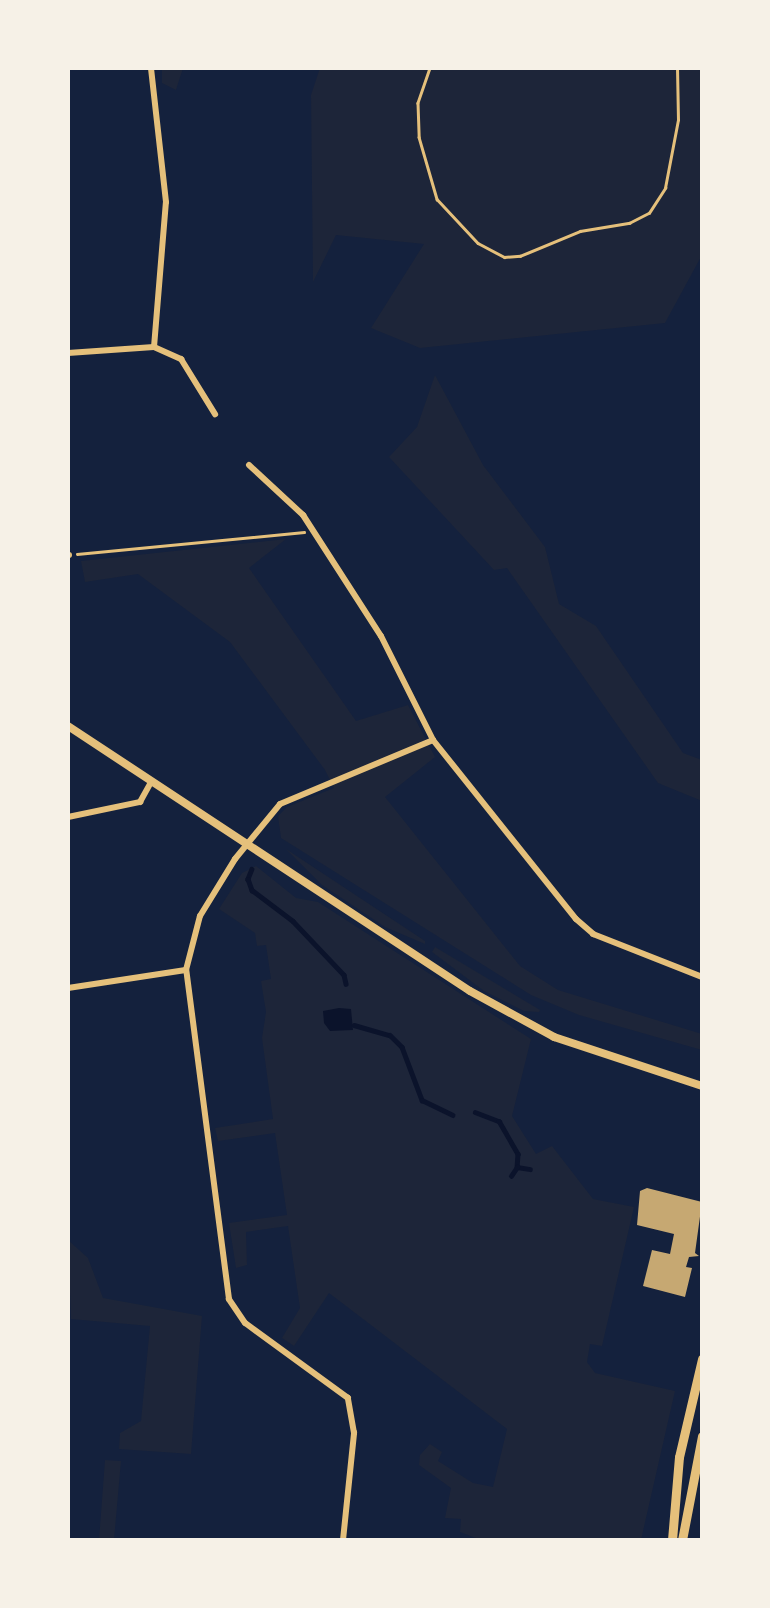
<!DOCTYPE html>
<style>
body{margin:0}
#map{position:relative;width:770px;height:1608px;overflow:hidden;background:#14213d;font-family:"Source Serif 4",serif}
div>[style]{position:absolute}
.green>*{inset:0;background:#1d2539}
.water>*{inset:0;background:#0b132b}
.stream>*{height:4.5px;margin:-2.25px;padding:0 2.25px;transform-origin:2.25px;border-radius:2.25px;background:#0b132b}
.building>*{inset:0;background:#c6a872}
.path>*{height:2.5px;margin:-1.25px;padding:0 1.25px;transform-origin:1.25px;border-radius:1.25px;background:#e5c07b}
.minor>*{height:6px;margin:-3px;padding:0 3px;transform-origin:3px;border-radius:3px;background:#e5c07b}
.tertiary>*{height:8px;margin:-4px;padding:0 4px;transform-origin:4px;border-radius:4px;background:#e5c07b}
.secondary>*{height:9px;margin:-4.5px;padding:0 4.5px;transform-origin:4.5px;border-radius:4.5px;background:#e5c07b}
span{translate:-50% -50%;white-space:nowrap;text-align:center;line-height:1.15;-webkit-text-stroke:7px #f6f1e7;paint-order:stroke}
.frame{position:absolute;inset:0;border:70px solid #f6f1e7;pointer-events:none}
</style>
<div id="map">
<div class="green">
<div style="clip-path:polygon(162px 68px,183px 68px,176px 90px,162px 83px)"></div>
<div style="clip-path:polygon(320px 68px,701px 68px,702px 255px,665px 323px,420px 348px,371px 328px,424px 244px,336px 235px,313px 282px,311px 95px)"></div>
<div style="clip-path:polygon(435px 375px,483px 465px,545px 547px,559px 604px,596px 626px,683px 753px,702px 760px,702px 801px,658px 783px,507px 568px,494px 570px,389px 457px,417px 427px)"></div>
<div style="clip-path:polygon(286px 539px,249px 568px,356px 721px,408px 705px,435px 757px,385px 797px,520px 966px,558px 990px,702px 1034px,702px 1050px,579px 1015px,531px 995px,281px 838px,278px 816px,287px 807px,334px 788px,325px 770px,230px 642px,138px 574px,85px 582px,81px 561px)"></div>
<div style="clip-path:polygon(286px 849px,425px 941px,425px 944px,385px 927px,322px 885px)"></div>
<div style="clip-path:polygon(256px 866px,296px 898px,318px 902px,531px 1039px,512px 1116px,536px 1154px,552px 1146px,593px 1199px,634px 1207px,602px 1346px,590px 1344px,587px 1362px,595px 1373px,675px 1391px,641px 1540px,481px 1540px,460px 1532px,461px 1519px,445px 1518px,451px 1488px,419px 1465px,420px 1455px,430px 1444px,442px 1452px,438px 1461px,473px 1483px,493px 1487px,507px 1429px,329px 1293px,294px 1346px,282px 1338px,300px 1308px,288px 1226px,246px 1232px,247px 1265px,236px 1268px,229px 1223px,287px 1215px,275px 1133px,218px 1141px,215px 1128px,273px 1119px,262px 1038px,266px 1012px,261px 981px,271px 979px,266px 945px,257px 946px,255px 933px,219px 909px,242px 873px)"></div>
<div style="clip-path:polygon(435px 947px,540px 1010px,539px 1012px,524px 1011px,484px 991px,432px 952px)"></div>
<div style="clip-path:polygon(68px 1240px,88px 1258px,103px 1298px,202px 1316px,191px 1454px,119px 1449px,120px 1433px,141px 1421px,150px 1326px,71px 1319px)"></div>
<div style="clip-path:polygon(105px 1460px,121px 1461px,114px 1540px,99px 1540px)"></div>
</div>
<div class="water">
<div style="clip-path:polygon(339px 1008px,351px 1009px,353px 1030px,330px 1031px,324px 1023px,323px 1011px)"></div>
</div>
<div class="stream">
<div style="left:252px;top:869px;width:11px;rotate:112deg"></div>
<div style="left:248px;top:879px;width:12px;rotate:70deg"></div>
<div style="left:252px;top:890px;width:51px;rotate:37.1deg"></div>
<div style="left:293px;top:921px;width:74px;rotate:46.6deg"></div>
<div style="left:344px;top:975px;width:9px;rotate:77deg"></div>
<div style="left:354px;top:1025px;width:37px;rotate:16deg"></div>
<div style="left:390px;top:1035px;width:17px;rotate:45deg"></div>
<div style="left:402px;top:1047px;width:57px;rotate:69.3deg"></div>
<div style="left:422px;top:1100px;width:34px;rotate:26deg"></div>
<div style="left:475px;top:1112px;width:26px;rotate:21deg"></div>
<div style="left:499px;top:1121px;width:38px;rotate:60deg"></div>
<div style="left:518px;top:1154px;width:13px;rotate:94deg"></div>
<div style="left:517px;top:1167px;width:13px;rotate:9deg"></div>
<div style="left:511px;top:1176px;width:11px;rotate:-56deg"></div>
</div>
<div class="building">
<div style="clip-path:polygon(647px 1188px,702px 1202px,695px 1253px,699px 1256px,689px 1257px,686px 1267px,692px 1268px,685px 1297px,643px 1286px,652px 1250px,670px 1254px,674px 1234px,637px 1225px,640px 1191px)"></div>
</div>
<div class="path">
<div style="left:430px;top:68px;width:37px;rotate:109deg"></div>
<div style="left:418px;top:103px;width:34px;rotate:88deg"></div>
<div style="left:419px;top:137px;width:65px;rotate:73.8deg"></div>
<div style="left:437px;top:199px;width:60px;rotate:47deg"></div>
<div style="left:478px;top:243px;width:30px;rotate:28deg"></div>
<div style="left:504px;top:257px;width:16px;rotate:-4deg"></div>
<div style="left:520px;top:256px;width:65px;rotate:-22.6deg"></div>
<div style="left:580px;top:231px;width:50px;rotate:-9.3deg"></div>
<div style="left:629px;top:223px;width:22px;rotate:-27deg"></div>
<div style="left:649px;top:213px;width:30px;rotate:-57deg"></div>
<div style="left:665px;top:188px;width:69px;rotate:-79.2deg"></div>
<div style="left:678px;top:120px;width:52px;rotate:-91.1deg"></div>
<div style="left:77px;top:554px;width:228px;rotate:-5.5deg"></div>
</div>
<div class="minor">
<div style="left:154px;top:347px;width:30px;rotate:24deg"></div>
<div style="left:181px;top:359px;width:65px;rotate:58.3deg"></div>
<div style="left:68px;top:353px;width:86px;rotate:-4deg"></div>
<div style="left:154px;top:347px;width:145px;rotate:-85.3deg"></div>
<div style="left:166px;top:202px;width:135px;rotate:-96.4deg"></div>
<div style="left:249px;top:465px;width:74px;rotate:42.8deg"></div>
<div style="left:303px;top:515px;width:144px;rotate:57.2deg"></div>
<div style="left:381px;top:636px;width:116px;rotate:63.4deg"></div>
<div style="left:68px;top:555px;width:1px"></div>
<div style="left:68px;top:817px;width:74px;rotate:-11.8deg"></div>
<div style="left:140px;top:802px;width:23px;rotate:-61deg"></div>
<div style="left:68px;top:988px;width:119px;rotate:-8.7deg"></div>
<div style="left:343px;top:1540px;width:108px;rotate:-84.1deg"></div>
<div style="left:354px;top:1433px;width:36px;rotate:-100deg"></div>
<div style="left:348px;top:1398px;width:127px;rotate:-143.9deg"></div>
<div style="left:245px;top:1323px;width:29px;rotate:-124deg"></div>
<div style="left:229px;top:1299px;width:332px;rotate:-97.4deg"></div>
<div style="left:186px;top:970px;width:56px;rotate:-75.5deg"></div>
<div style="left:200px;top:916px;width:67px;rotate:-58.4deg"></div>
<div style="left:235px;top:859px;width:71px;rotate:-50.7deg"></div>
<div style="left:280px;top:804px;width:166px;rotate:-22.7deg"></div>
<div style="left:433px;top:740px;width:229px;rotate:51.4deg"></div>
<div style="left:576px;top:919px;width:23px;rotate:41deg"></div>
<div style="left:593px;top:934px;width:117px;rotate:21.5deg"></div>
</div>
<div class="tertiary">
<div style="left:68px;top:726px;width:481px;rotate:33.4deg"></div>
<div style="left:470px;top:991px;width:96px;rotate:28.7deg"></div>
<div style="left:554px;top:1037px;width:156px;rotate:18.3deg"></div>
</div>
<div class="secondary">
<div style="left:672px;top:1540px;width:83px;rotate:-85.2deg"></div>
<div style="left:679px;top:1457px;width:101px;rotate:-76.8deg"></div>
<div style="left:682px;top:1540px;width:106px;rotate:-79.1deg"></div>
</div>
<div class="frame"></div>
</div>
